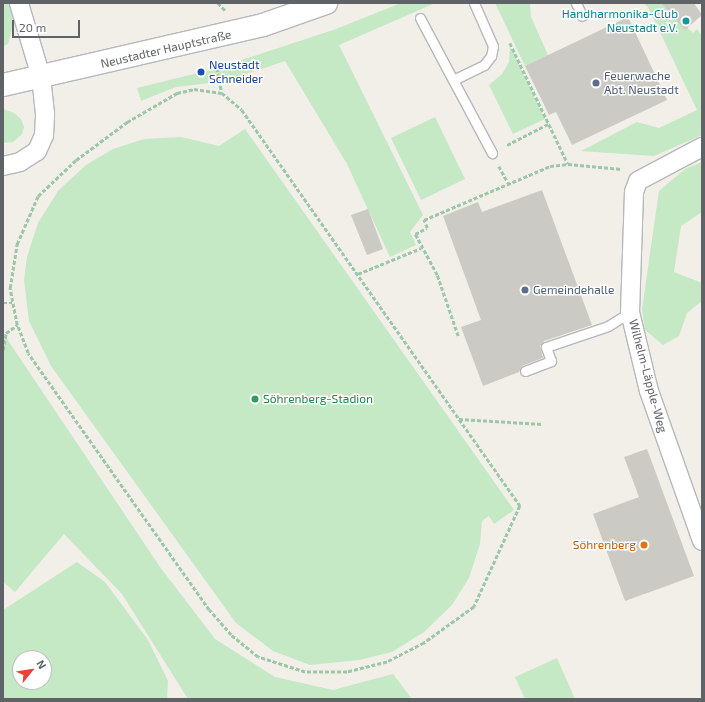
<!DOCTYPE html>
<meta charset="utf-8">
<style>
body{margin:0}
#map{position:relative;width:705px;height:702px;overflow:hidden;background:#f1efe8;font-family:"Exo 2",sans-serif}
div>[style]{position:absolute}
.green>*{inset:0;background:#c5e8c5}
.building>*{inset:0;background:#cccac5}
.path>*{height:2.5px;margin-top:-1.25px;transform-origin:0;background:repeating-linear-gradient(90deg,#9cc7a9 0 4px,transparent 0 6px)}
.roads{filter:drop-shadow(1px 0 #b5b8bc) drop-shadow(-1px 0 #b5b8bc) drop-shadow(0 1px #b5b8bc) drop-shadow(0 -1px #b5b8bc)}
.service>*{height:9px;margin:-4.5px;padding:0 4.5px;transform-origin:4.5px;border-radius:4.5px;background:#fff}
.minor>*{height:18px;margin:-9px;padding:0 9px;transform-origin:9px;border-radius:9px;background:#fff}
.tertiary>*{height:22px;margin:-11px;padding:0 11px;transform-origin:11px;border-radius:11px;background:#fff}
.dots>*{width:11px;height:11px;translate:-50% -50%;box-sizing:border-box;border:2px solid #fff;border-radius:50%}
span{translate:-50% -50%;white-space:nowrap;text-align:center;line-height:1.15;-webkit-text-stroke:3px #fff;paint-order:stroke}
.culture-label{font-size:12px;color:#0d838f}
.right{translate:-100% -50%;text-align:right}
.street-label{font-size:12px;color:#5f6368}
.transit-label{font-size:12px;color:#164399}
.left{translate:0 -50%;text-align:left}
.service-label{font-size:12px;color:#4e5e75}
.leisure-label{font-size:12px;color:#27864d}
.food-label{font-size:12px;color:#c56008}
.frame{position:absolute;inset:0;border:4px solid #5f6368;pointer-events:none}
.north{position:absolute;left:12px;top:650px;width:40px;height:40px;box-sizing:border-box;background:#fff;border:1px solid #bfc1c3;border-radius:50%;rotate:60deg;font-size:11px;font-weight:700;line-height:16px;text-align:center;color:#5f6368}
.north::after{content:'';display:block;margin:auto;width:14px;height:18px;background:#ea4335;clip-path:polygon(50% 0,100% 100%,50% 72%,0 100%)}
.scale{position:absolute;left:12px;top:20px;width:68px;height:18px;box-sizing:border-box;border:2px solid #5f6368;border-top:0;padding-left:5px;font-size:12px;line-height:14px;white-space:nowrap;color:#5f6368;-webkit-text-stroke:3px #fff;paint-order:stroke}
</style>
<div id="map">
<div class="green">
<div style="clip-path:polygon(3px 3px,9px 3px,14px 21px,8px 44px,3px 46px)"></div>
<div style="clip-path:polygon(401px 3px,433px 4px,339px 45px,423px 215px,410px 232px,416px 245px,390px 257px,347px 164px,285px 61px,226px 81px,176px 87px,141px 101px,137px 88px,214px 69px,336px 29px)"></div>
<div style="clip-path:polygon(495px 3px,530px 3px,531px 17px,548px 55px,525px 66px)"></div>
<div style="clip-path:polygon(643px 3px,661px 3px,693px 33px,697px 29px,702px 36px,702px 135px,654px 156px,581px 151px,637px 122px,659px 128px,697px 110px,648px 7px)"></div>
<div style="clip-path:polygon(510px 46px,545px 119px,513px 134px,489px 85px,502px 74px,509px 62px)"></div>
<div style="clip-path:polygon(3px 109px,14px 113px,21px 119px,24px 127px,22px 134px,13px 142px,3px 143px)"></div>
<div style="clip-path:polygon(435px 117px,465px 179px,421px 200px,391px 138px)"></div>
<div style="clip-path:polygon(245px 129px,514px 510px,494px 524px,489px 516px,482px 521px,480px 544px,469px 578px,452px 605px,424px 632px,392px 652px,359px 660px,310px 665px,273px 651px,236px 623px,51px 366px,29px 321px,24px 280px,27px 257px,38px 223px,58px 191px,86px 165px,113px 149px,144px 139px,181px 137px,219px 146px)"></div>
<div style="clip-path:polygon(702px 162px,702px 212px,681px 226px,674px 272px,702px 283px,702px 301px,687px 313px,679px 336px,663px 345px,645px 330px,642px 309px,659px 191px,685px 169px)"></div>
<div style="clip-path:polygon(3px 333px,160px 567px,215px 639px,275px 677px,333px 690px,393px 674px,412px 699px,188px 699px,122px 594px,64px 534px,15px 592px,3px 582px)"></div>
<div style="clip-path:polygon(evenodd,77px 562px,105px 582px,148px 640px,168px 681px,167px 699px,3px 699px,3px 610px,77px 562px,20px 658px,44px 658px,44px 682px,20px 682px,20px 658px)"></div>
<div style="clip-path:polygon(557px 658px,575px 699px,525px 699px,515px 677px)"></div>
</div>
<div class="building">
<div style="clip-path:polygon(661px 3px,694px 3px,702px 15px,685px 30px)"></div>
<div style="clip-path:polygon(628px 17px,667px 100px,572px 145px,556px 112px,549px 115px,525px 66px)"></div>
<div style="clip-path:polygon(542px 190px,592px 325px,544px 341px,540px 346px,543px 358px,522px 366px,519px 372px,483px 386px,461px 327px,481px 320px,443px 216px,478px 202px,482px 212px)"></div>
<div style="clip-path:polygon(368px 209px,383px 249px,367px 255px,351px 215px)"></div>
<div style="clip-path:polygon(647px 449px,694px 576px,625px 601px,593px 514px,639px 497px,624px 457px)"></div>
</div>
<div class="path">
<div style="left:218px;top:3px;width:11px;rotate:45deg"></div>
<div style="left:510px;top:43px;width:134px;rotate:64.4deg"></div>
<div style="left:217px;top:68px;width:25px;rotate:79deg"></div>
<div style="left:194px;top:89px;width:28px;rotate:8deg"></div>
<div style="left:222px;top:93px;width:26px;rotate:40deg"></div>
<div style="left:242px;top:110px;width:484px;rotate:54.9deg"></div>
<div style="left:520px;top:506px;width:111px;rotate:114.5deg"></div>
<div style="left:474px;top:607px;width:62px;rotate:144.2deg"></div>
<div style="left:424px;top:643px;width:42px;rotate:152.8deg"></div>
<div style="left:387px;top:662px;width:41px;rotate:166deg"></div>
<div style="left:347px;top:672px;width:42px;rotate:180deg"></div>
<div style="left:305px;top:672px;width:49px;rotate:-162.3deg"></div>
<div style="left:258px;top:657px;width:35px;rotate:-141deg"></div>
<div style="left:231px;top:635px;width:33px;rotate:-131deg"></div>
<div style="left:209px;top:610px;width:314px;rotate:-125.2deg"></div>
<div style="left:28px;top:353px;width:30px;rotate:-111deg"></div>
<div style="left:17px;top:325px;width:38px;rotate:-101deg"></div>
<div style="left:10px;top:288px;width:45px;rotate:-81deg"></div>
<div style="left:17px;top:244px;width:52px;rotate:-66.4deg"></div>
<div style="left:38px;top:196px;width:52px;rotate:-43.5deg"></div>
<div style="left:76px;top:160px;width:64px;rotate:-36.7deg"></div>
<div style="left:127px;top:122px;width:58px;rotate:-30.1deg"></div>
<div style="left:177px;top:93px;width:17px;rotate:-13deg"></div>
<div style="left:507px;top:145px;width:46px;rotate:-27.1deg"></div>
<div style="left:499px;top:166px;width:19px;rotate:62deg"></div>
<div style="left:358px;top:274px;width:68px;rotate:-22.4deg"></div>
<div style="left:3px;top:303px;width:9px"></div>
<div style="left:458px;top:336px;width:65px;rotate:-109deg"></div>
<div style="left:437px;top:275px;width:47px;rotate:-118.2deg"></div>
<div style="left:415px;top:234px;width:13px;rotate:-27deg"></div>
<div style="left:427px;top:228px;width:9px;rotate:-111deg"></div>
<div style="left:424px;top:220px;width:137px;rotate:-23.2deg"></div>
<div style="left:550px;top:166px;width:18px;rotate:-6deg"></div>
<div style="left:568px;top:164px;width:54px;rotate:5.3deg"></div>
<div style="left:3px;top:350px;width:17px;rotate:-80deg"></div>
<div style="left:6px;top:333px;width:14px;rotate:-36deg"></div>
<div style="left:459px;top:419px;width:84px;rotate:3.4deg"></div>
</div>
<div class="roads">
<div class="service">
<div style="left:474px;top:3px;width:47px;rotate:66.2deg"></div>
<div style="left:493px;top:46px;width:10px;rotate:101deg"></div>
<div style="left:491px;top:56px;width:11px;rotate:128deg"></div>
<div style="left:484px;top:65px;width:34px;rotate:154deg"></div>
<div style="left:453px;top:80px;width:83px;rotate:61.9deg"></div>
<div style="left:576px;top:3px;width:14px;rotate:65deg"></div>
<div style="left:420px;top:18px;width:70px;rotate:62deg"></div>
<div style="left:525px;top:371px;width:28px;rotate:-21deg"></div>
<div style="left:551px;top:361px;width:15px;rotate:-110deg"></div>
<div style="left:546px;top:347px;width:65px;rotate:-18.7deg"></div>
<div style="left:608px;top:326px;width:26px;rotate:-32deg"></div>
</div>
<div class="minor">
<div style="left:702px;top:147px;width:72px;rotate:152deg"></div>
<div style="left:638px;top:181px;width:12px;rotate:110deg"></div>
<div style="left:634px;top:192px;width:120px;rotate:91.9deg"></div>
<div style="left:630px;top:312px;width:81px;rotate:76.5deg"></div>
<div style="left:649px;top:391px;width:159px;rotate:70.5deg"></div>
<div style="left:3px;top:166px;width:17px;rotate:-13deg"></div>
<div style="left:20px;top:162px;width:20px;rotate:-33deg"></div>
<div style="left:37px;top:151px;width:17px;rotate:-66deg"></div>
<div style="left:44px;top:135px;width:21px;rotate:-87deg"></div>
<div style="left:45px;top:114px;width:37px;rotate:-96deg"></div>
<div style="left:41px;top:77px;width:77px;rotate:-106.6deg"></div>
</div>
<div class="tertiary">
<div style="left:3px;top:85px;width:267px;rotate:-13deg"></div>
<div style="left:263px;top:25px;width:67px;rotate:-19.2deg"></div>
</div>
</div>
<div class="dots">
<div style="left:686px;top:21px;background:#0f9aa8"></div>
<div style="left:201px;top:72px;background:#1a4fb4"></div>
<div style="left:596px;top:83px;background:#5c6f8a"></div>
<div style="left:525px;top:290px;background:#5c6f8a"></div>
<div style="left:255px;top:399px;background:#2e9e5b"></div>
<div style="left:644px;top:545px;background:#e8710a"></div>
</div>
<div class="culture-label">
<span class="right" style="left:678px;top:21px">Handharmonika-Club<br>Neustadt e.V.</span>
</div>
<div class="street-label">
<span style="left:166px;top:49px;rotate:-13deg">Neustadter Hauptstraße</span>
<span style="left:648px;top:376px;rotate:75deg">Wilhelm-Läpple-Weg</span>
</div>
<div class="transit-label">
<span class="left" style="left:209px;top:72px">Neustadt<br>Schneider</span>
</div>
<div class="service-label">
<span class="left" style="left:604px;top:83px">Feuerwache<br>Abt. Neustadt</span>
<span class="left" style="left:533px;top:290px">Gemeindehalle</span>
</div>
<div class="leisure-label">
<span class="left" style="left:263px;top:399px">Söhrenberg-Stadion</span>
</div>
<div class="food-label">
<span class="right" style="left:636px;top:545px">Söhrenberg</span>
</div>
<div class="frame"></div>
<div class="north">N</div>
<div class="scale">20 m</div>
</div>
